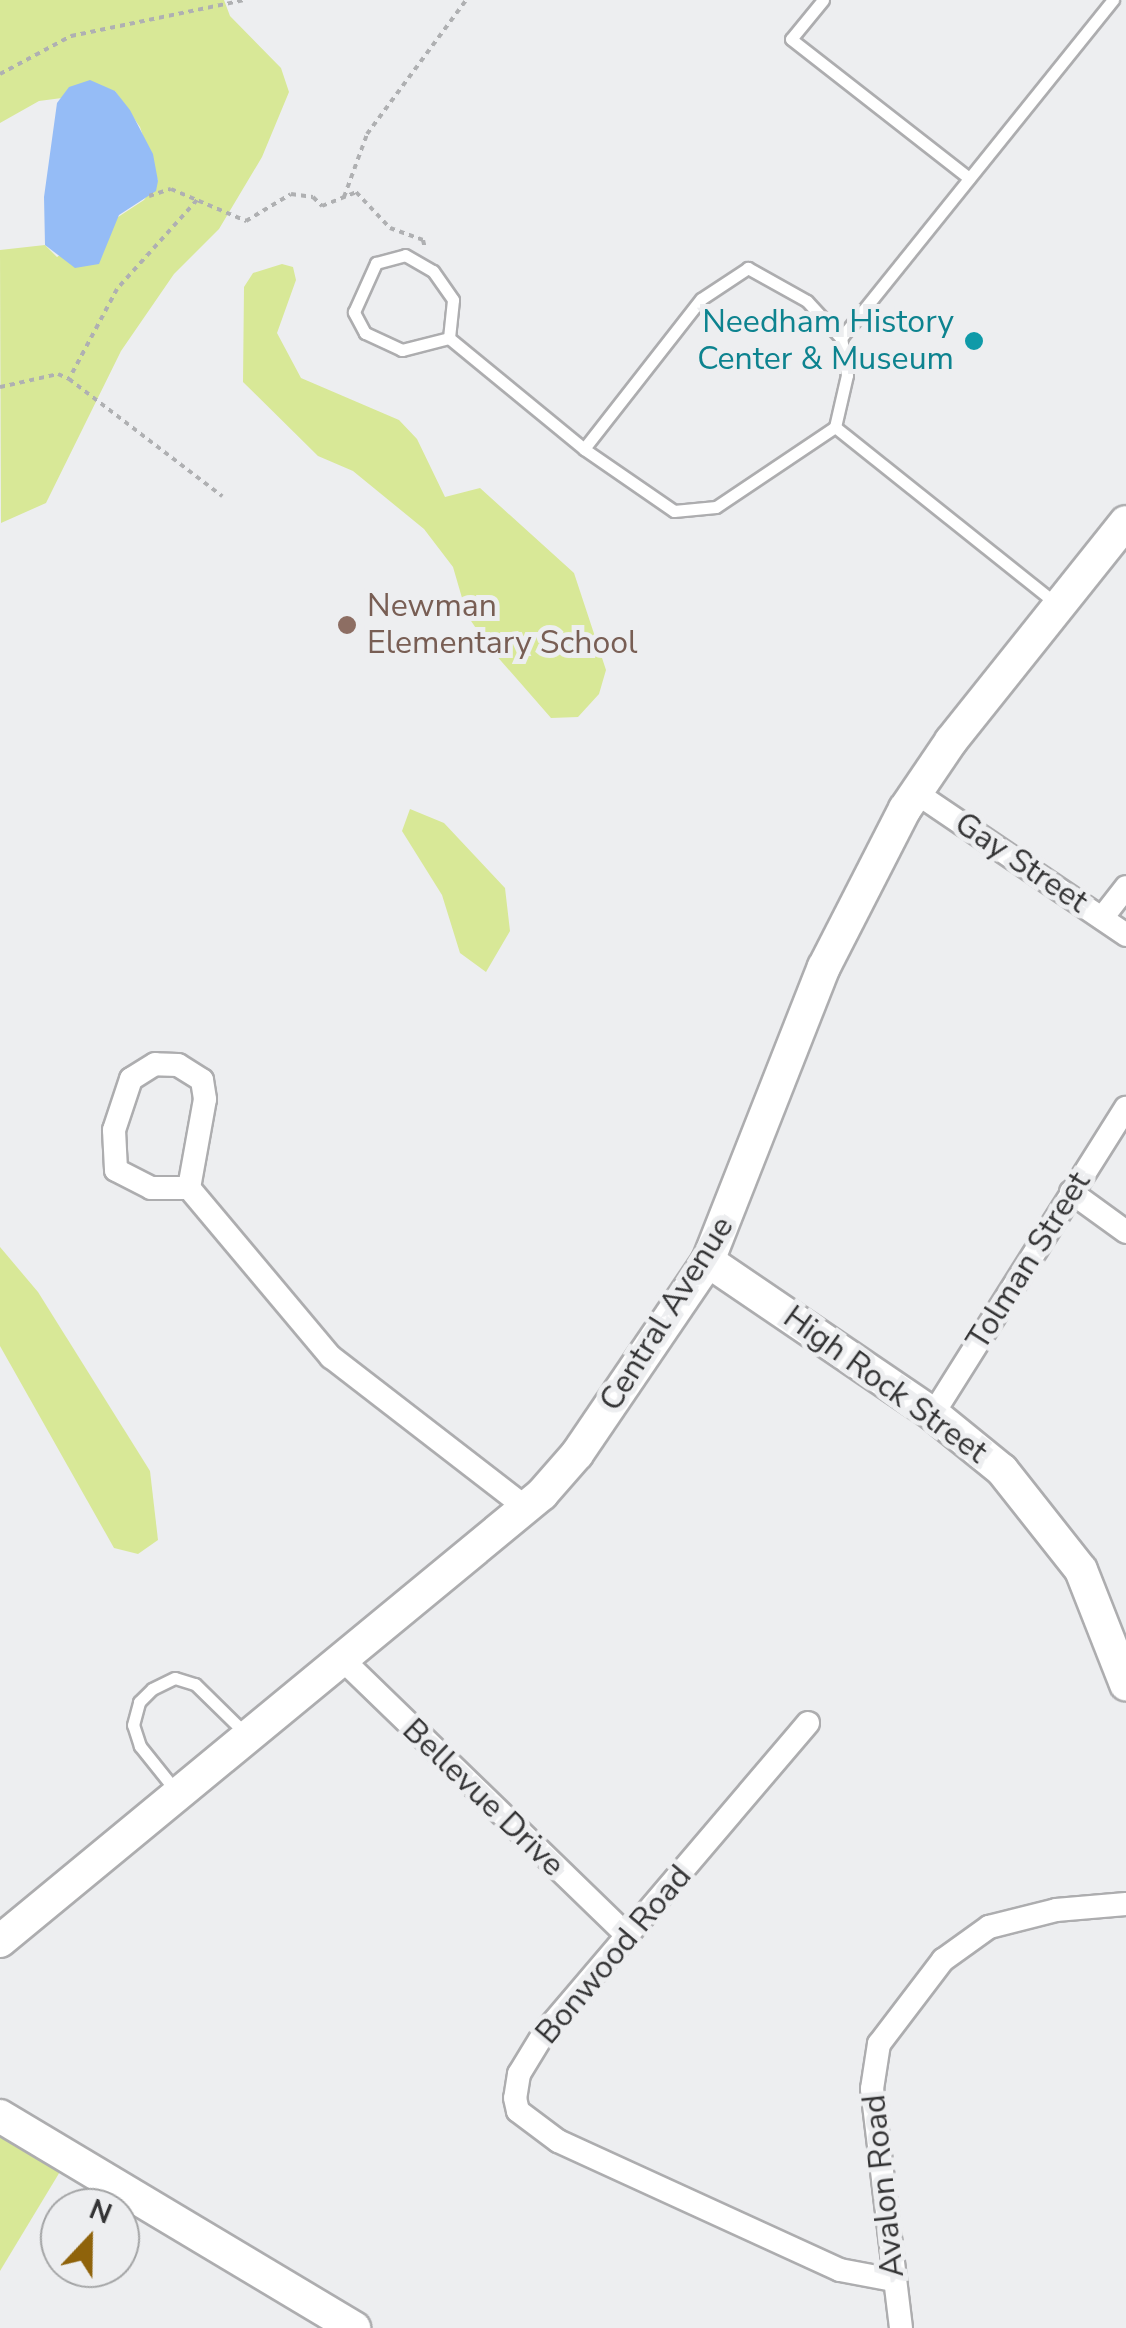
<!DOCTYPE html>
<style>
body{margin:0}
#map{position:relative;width:1126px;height:2328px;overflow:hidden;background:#edeef0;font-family:"Nunito Sans",sans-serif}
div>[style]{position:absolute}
.green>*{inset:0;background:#d8e897}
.water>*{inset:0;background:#95bcf6}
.path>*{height:4px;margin-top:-2px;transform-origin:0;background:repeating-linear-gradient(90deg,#afb0b2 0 5px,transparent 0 10px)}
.roads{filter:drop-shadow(2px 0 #adadaf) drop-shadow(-2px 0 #adadaf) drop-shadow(0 2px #adadaf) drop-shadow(0 -2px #adadaf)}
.lane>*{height:11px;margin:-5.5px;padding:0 5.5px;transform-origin:5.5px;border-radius:5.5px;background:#fff}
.street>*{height:22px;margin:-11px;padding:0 11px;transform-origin:11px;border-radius:11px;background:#fff}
.secondary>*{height:32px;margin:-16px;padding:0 16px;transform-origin:16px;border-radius:16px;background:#fff}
.dots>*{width:28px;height:28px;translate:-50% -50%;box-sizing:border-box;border:5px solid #edeef0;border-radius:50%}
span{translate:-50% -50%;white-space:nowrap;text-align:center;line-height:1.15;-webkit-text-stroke:10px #edeef0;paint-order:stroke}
.culture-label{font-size:32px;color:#0d838f}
.right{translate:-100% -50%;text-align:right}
.education-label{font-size:32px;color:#785e54}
.left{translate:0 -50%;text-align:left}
.street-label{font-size:32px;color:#343435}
.north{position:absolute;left:40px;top:2188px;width:100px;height:100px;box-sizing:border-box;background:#edeef0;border:2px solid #a3a4a5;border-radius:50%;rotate:22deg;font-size:28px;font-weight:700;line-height:40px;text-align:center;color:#343435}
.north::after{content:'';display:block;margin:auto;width:35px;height:45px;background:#8f630b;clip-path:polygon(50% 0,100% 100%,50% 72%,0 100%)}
</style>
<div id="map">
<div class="green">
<div style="clip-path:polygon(0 0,224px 0,230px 16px,281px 68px,289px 92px,262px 157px,219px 229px,174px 274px,121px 351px,46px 503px,1px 523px,0 250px,45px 245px,57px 257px,144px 200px,158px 181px,140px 127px,115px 91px,39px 101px,0 123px)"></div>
<div style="clip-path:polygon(282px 264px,293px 267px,296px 280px,277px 333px,301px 378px,399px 420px,417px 439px,445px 497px,480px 488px,574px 573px,606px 670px,599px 694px,578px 717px,551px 718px,488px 646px,467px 615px,453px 567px,424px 529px,353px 471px,318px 456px,243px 382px,244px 287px,253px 273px)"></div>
<div style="clip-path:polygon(410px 809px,444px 823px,505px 888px,510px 931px,486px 972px,460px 953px,442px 895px,402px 831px)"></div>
<div style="clip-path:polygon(0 1247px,38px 1292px,150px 1471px,158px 1540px,138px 1554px,114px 1548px,0 1346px)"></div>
<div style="clip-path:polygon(0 2136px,61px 2170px,0 2271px)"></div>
</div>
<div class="water">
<div style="clip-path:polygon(90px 80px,115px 91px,130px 110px,153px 154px,158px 181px,156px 191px,119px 215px,99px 264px,75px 268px,45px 245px,44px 197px,57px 103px,69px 87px)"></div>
</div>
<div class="path">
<div style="left:0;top:74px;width:81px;rotate:-28.2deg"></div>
<div style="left:71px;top:36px;width:178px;rotate:-11.7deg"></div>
<div style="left:149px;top:196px;width:23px;rotate:-18deg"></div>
<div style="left:171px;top:189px;width:82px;rotate:23.1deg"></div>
<div style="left:246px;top:221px;width:52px;rotate:-31deg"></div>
<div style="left:291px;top:194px;width:22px;rotate:8deg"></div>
<div style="left:313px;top:197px;width:13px;rotate:45deg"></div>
<div style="left:322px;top:206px;width:37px;rotate:-22deg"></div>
<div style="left:356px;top:192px;width:50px;rotate:46.6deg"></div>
<div style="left:390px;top:228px;width:35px;rotate:20deg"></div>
<div style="left:423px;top:240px;width:9px;rotate:77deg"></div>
<div style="left:344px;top:197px;width:67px;rotate:-69.9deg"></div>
<div style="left:367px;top:134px;width:167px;rotate:-53.5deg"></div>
<div style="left:197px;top:200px;width:120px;rotate:132deg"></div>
<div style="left:117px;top:289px;width:102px;rotate:118.1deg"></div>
<div style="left:69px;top:379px;width:193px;rotate:37.4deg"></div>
<div style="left:0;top:387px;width:59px;rotate:-12.6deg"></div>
<div style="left:58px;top:374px;width:12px;rotate:24deg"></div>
</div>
<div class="roads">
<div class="lane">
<div style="left:823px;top:0;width:50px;rotate:129.4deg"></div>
<div style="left:791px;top:39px;width:226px;rotate:38deg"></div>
<div style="left:449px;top:338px;width:49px;rotate:165.7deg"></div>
<div style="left:402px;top:350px;width:41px;rotate:-155.3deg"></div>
<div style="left:365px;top:333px;width:24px;rotate:-118deg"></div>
<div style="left:354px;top:312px;width:54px;rotate:-65.8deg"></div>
<div style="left:376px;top:263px;width:30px;rotate:-15deg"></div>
<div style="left:405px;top:255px;width:32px;rotate:30deg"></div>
<div style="left:433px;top:271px;width:35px;rotate:55deg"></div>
<div style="left:453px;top:300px;width:38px;rotate:96deg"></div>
<div style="left:449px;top:338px;width:175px;rotate:39.4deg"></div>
<div style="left:584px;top:449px;width:109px;rotate:34.6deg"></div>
<div style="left:674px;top:511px;width:42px;rotate:-5.4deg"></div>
<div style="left:716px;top:507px;width:143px;rotate:-33.9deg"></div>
<div style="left:835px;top:427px;width:53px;rotate:-77deg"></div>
<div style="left:847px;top:375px;width:37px;rotate:-99deg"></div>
<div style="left:841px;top:338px;width:50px;rotate:-132.6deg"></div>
<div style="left:807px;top:301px;width:68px;rotate:-150.8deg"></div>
<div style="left:748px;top:268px;width:56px;rotate:146.6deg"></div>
<div style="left:701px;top:299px;width:190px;rotate:128deg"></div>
<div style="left:841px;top:338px;width:434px;rotate:-51.2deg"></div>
<div style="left:835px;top:427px;width:285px;rotate:38.6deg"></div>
<div style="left:176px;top:1791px;width:58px;rotate:-128.7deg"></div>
<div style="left:140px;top:1746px;width:22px;rotate:-108deg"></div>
<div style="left:133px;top:1725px;width:24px;rotate:-75deg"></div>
<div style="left:139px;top:1702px;width:18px;rotate:-45deg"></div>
<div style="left:152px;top:1689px;width:25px;rotate:-26deg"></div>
<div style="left:175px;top:1678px;width:21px;rotate:17deg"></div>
<div style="left:195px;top:1684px;width:73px;rotate:44.4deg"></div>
</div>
<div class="street">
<div style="left:915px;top:792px;width:255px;rotate:34.1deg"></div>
<div style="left:1102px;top:918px;width:39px;rotate:-52deg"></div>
<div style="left:189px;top:1188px;width:90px;rotate:-79.8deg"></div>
<div style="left:205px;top:1099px;width:19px;rotate:-99deg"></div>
<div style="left:202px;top:1080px;width:28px;rotate:-148deg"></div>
<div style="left:178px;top:1065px;width:23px;rotate:-178deg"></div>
<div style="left:155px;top:1064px;width:28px;rotate:148deg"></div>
<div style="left:131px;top:1079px;width:54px;rotate:108.4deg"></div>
<div style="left:114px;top:1130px;width:40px;rotate:87.1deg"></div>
<div style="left:116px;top:1170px;width:39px;rotate:27deg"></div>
<div style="left:151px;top:1188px;width:38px"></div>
<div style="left:189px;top:1188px;width:221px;rotate:50deg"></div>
<div style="left:331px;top:1357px;width:245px;rotate:37.7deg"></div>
<div style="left:1071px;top:1192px;width:68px;rotate:36deg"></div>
<div style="left:933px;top:1414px;width:362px;rotate:-57.8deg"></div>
<div style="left:342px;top:1659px;width:397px;rotate:44.1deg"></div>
<div style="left:808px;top:1723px;width:407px;rotate:130.4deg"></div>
<div style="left:544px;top:2033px;width:48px;rotate:121.4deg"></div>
<div style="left:519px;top:2074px;width:24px;rotate:99deg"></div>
<div style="left:515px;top:2098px;width:13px;rotate:77deg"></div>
<div style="left:518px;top:2111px;width:50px;rotate:36.9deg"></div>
<div style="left:558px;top:2141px;width:310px;rotate:24.6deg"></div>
<div style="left:840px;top:2270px;width:54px;rotate:10.7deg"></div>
<div style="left:901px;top:2328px;width:241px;rotate:-96.9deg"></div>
<div style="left:872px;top:2089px;width:46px;rotate:-81.2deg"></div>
<div style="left:879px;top:2044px;width:106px;rotate:-52.7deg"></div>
<div style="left:943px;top:1960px;width:57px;rotate:-35.7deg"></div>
<div style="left:989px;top:1927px;width:69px;rotate:-14.2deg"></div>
<div style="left:1056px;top:1910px;width:70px;rotate:-4.9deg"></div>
</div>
<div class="secondary">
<div style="left:708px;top:1261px;width:272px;rotate:34.2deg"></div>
<div style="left:933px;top:1414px;width:89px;rotate:39.1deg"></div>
<div style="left:1002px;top:1470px;width:127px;rotate:51.7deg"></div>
<div style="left:1081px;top:1570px;width:123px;rotate:68.5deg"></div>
<div style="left:0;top:1941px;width:703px;rotate:-39.51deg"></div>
<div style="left:542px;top:1494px;width:53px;rotate:-48.8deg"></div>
<div style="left:577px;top:1454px;width:233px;rotate:-55.8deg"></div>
<div style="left:708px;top:1261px;width:316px;rotate:-68.5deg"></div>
<div style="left:824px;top:967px;width:178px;rotate:-62.9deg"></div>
<div style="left:905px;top:809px;width:82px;rotate:-55.9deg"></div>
<div style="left:951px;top:741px;width:280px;rotate:-51.4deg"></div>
<div style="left:0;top:2116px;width:413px;rotate:30.9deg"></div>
</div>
</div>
<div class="dots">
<div style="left:974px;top:341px;background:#0f9aa8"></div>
<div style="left:347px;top:625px;background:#8d6e63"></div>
</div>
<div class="culture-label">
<span class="right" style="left:954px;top:341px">Needham History<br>Center &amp; Museum</span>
</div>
<div class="education-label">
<span class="left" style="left:367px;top:625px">Newman<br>Elementary School</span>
</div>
<div class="street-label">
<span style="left:1021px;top:863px;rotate:34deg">Gay Street</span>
<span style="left:1029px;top:1261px;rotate:-58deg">Tolman Street</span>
<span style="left:667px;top:1314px;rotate:-58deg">Central Avenue</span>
<span style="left:885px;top:1385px;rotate:36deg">High Rock Street</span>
<span style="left:483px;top:1798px;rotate:44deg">Bellevue Drive</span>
<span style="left:614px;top:1955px;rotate:-50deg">Bonwood Road</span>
<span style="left:884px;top:2186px;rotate:-96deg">Avalon Road</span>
</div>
<div class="north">N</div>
</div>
